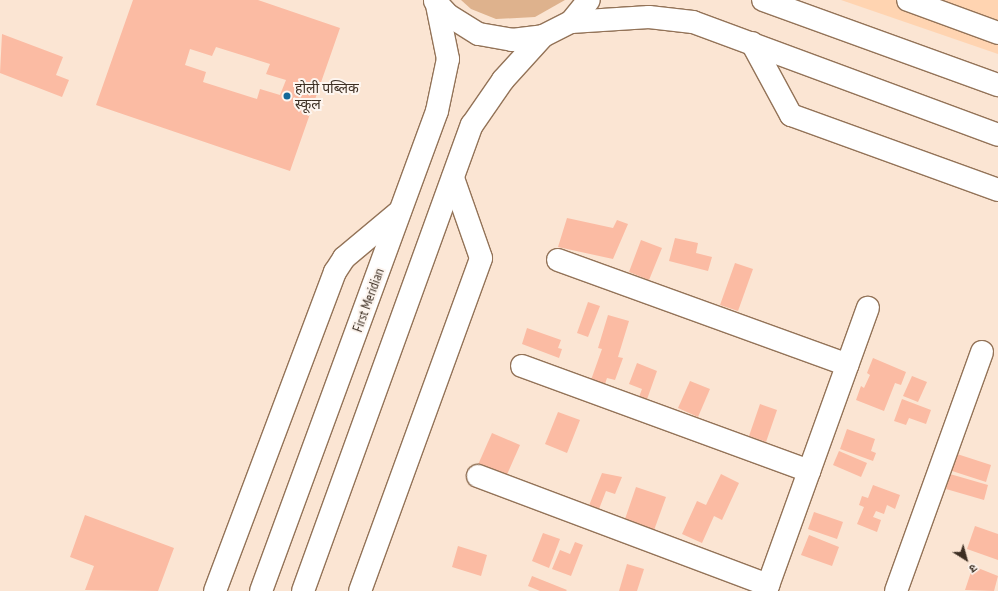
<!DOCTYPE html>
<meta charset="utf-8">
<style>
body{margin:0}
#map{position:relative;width:998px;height:591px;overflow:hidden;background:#fbe5d3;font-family:"PT Sans Narrow","Noto Sans Devanagari",sans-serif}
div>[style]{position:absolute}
.built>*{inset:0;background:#ffd4b1}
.green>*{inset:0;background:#deb28d}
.building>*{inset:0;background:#fbbba3}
.roads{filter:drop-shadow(1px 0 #937358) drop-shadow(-1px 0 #937358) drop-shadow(0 1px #937358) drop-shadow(0 -1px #937358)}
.minor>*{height:22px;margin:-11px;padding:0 11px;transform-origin:11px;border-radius:11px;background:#fff}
.dots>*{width:11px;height:11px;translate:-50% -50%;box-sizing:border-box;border:2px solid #fdf5ef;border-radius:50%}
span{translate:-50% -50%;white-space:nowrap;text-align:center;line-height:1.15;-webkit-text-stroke:4px #fdf5ef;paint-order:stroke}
.poi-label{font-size:14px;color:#3d2f23}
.left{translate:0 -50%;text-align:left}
.street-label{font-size:14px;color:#3d2f23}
.north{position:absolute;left:946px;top:539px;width:40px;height:40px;-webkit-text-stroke:3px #fdf5ef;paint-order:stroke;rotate:143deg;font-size:11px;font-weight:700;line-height:16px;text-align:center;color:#3d2f23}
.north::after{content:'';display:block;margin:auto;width:14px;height:18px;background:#3d2f23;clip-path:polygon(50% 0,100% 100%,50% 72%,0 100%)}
</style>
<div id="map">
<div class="built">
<div style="clip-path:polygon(841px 0,998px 0,998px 54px)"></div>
</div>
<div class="green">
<div style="clip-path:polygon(461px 0,565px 0,535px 17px,496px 19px,471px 9px)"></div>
</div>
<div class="building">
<div style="clip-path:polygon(evenodd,133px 0,258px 0,340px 28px,290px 171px,96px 105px,133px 0,216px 47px,270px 64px,266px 74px,286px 80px,280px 95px,260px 89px,257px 99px,203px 82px,206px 72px,185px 65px,190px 49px,212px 56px,216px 47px)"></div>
<div style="clip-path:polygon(2px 34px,63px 57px,56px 75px,69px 80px,62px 97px,0 73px)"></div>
<div style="clip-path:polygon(567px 218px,613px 228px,617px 220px,628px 224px,613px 259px,558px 247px)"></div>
<div style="clip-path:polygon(675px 238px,698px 243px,696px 253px,712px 257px,708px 271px,669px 261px)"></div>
<div style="clip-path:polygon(641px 240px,662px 248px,649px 280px,629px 272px)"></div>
<div style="clip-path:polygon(735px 263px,753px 269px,738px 311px,720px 305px)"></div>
<div style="clip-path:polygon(588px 302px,600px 306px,588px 337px,577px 333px)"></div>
<div style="clip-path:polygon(608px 315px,629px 321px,618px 357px,623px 358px,615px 380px,607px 378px,605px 384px,591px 380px,602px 349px,598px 348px)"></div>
<div style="clip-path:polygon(527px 328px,561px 340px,558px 348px,562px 349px,559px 358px,522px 344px)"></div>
<div style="clip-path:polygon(873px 358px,906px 372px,901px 385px,895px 383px,884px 411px,856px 400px,861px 386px,864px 388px,870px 375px,867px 373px)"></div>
<div style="clip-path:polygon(637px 363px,657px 371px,645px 405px,637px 402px,642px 389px,629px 384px)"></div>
<div style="clip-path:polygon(912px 376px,927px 382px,918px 402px,903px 396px)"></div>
<div style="clip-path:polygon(690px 381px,710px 389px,698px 417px,678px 408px)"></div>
<div style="clip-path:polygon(902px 399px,931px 410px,926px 424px,909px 418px,906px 425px,894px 421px)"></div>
<div style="clip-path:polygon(760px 404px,777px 410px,766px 442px,749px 436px)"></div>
<div style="clip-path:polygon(558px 412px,580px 420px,567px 453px,545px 444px)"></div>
<div style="clip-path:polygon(847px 429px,875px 439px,871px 451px,876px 453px,873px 461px,840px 449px)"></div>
<div style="clip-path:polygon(492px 433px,520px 445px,505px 479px,477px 467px)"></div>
<div style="clip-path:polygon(839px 451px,867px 463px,861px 477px,833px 465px)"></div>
<div style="clip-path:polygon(954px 453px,991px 465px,986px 482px,949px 470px)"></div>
<div style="clip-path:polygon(602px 473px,622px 477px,615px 494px,606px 491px,599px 509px,608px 513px,607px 515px,588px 508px)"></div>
<div style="clip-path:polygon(721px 474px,739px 483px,722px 520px,714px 516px,702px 543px,682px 534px,697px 501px,706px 505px)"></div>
<div style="clip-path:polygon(950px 474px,988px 485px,984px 500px,946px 489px)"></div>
<div style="clip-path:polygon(873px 485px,900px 495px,895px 509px,887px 505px,884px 514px,876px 511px,873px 517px,881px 520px,877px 532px,857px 524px,864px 507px,859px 505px,862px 496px,868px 498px)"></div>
<div style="clip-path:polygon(636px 487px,666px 497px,653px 533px,624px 522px)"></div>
<div style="clip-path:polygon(814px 512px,843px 522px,837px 539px,808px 529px)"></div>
<div style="clip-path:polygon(85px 515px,174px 548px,158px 591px,85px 590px,94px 566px,70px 557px)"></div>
<div style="clip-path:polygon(975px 526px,998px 534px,998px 560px,967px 549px)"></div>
<div style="clip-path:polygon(543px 533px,560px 539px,549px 568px,532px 561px)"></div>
<div style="clip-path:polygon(809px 535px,839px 547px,832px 566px,801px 555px)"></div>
<div style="clip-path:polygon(575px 542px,583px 545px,571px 576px,552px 569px,560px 550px,570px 554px)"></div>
<div style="clip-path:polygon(458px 546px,487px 555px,481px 576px,452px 567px)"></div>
<div style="clip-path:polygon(627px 564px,644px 569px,637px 591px,619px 591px)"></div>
<div style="clip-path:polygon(973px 566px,998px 576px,994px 591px,965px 590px)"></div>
<div style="clip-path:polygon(532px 576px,567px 590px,566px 591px,540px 591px,528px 586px)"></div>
</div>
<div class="roads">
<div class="minor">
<div style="left:763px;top:0;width:250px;rotate:19.9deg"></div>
<div style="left:908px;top:0;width:96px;rotate:20.1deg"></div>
<div style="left:435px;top:1px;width:19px;rotate:47deg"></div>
<div style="left:448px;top:15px;width:36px;rotate:32deg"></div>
<div style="left:479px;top:34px;width:34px;rotate:10deg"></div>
<div style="left:512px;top:40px;width:31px;rotate:-7deg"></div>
<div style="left:543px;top:36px;width:31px;rotate:-27deg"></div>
<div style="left:571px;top:22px;width:28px;rotate:-51deg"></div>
<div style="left:571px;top:22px;width:78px;rotate:-3.7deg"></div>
<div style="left:649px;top:17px;width:44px;rotate:6.5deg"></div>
<div style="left:693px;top:22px;width:325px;rotate:20.3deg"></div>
<div style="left:752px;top:43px;width:82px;rotate:61.6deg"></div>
<div style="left:791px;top:115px;width:220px;rotate:19.9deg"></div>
<div style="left:558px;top:260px;width:308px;rotate:19.9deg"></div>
<div style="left:522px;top:366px;width:306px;rotate:20.1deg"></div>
<div style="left:478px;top:476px;width:310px;rotate:20.6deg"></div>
<div style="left:215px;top:591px;width:341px;rotate:-69.4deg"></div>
<div style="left:335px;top:272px;width:17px;rotate:-57deg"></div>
<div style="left:344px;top:258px;width:73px;rotate:-40deg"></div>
<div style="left:261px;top:591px;width:511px;rotate:-69.86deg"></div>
<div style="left:437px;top:111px;width:53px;rotate:-78.1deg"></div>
<div style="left:448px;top:59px;width:55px;rotate:-101.5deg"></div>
<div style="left:303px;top:591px;width:496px;rotate:-70.1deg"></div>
<div style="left:472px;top:125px;width:55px;rotate:-55.4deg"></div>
<div style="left:503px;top:80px;width:59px;rotate:-47.7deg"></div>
<div style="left:360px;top:591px;width:354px;rotate:-70deg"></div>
<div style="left:481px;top:258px;width:85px;rotate:-109.3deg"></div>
<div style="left:766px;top:591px;width:301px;rotate:-70.2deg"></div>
<div style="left:896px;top:591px;width:254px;rotate:-70.2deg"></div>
</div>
</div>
<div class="dots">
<div style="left:287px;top:96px;background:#146899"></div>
</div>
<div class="poi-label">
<span class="left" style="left:295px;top:96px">होली पब्लिक<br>स्कूल</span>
</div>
<div class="street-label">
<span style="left:368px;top:300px;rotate:-70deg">First Meridian</span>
</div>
<div class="north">उ</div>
</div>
